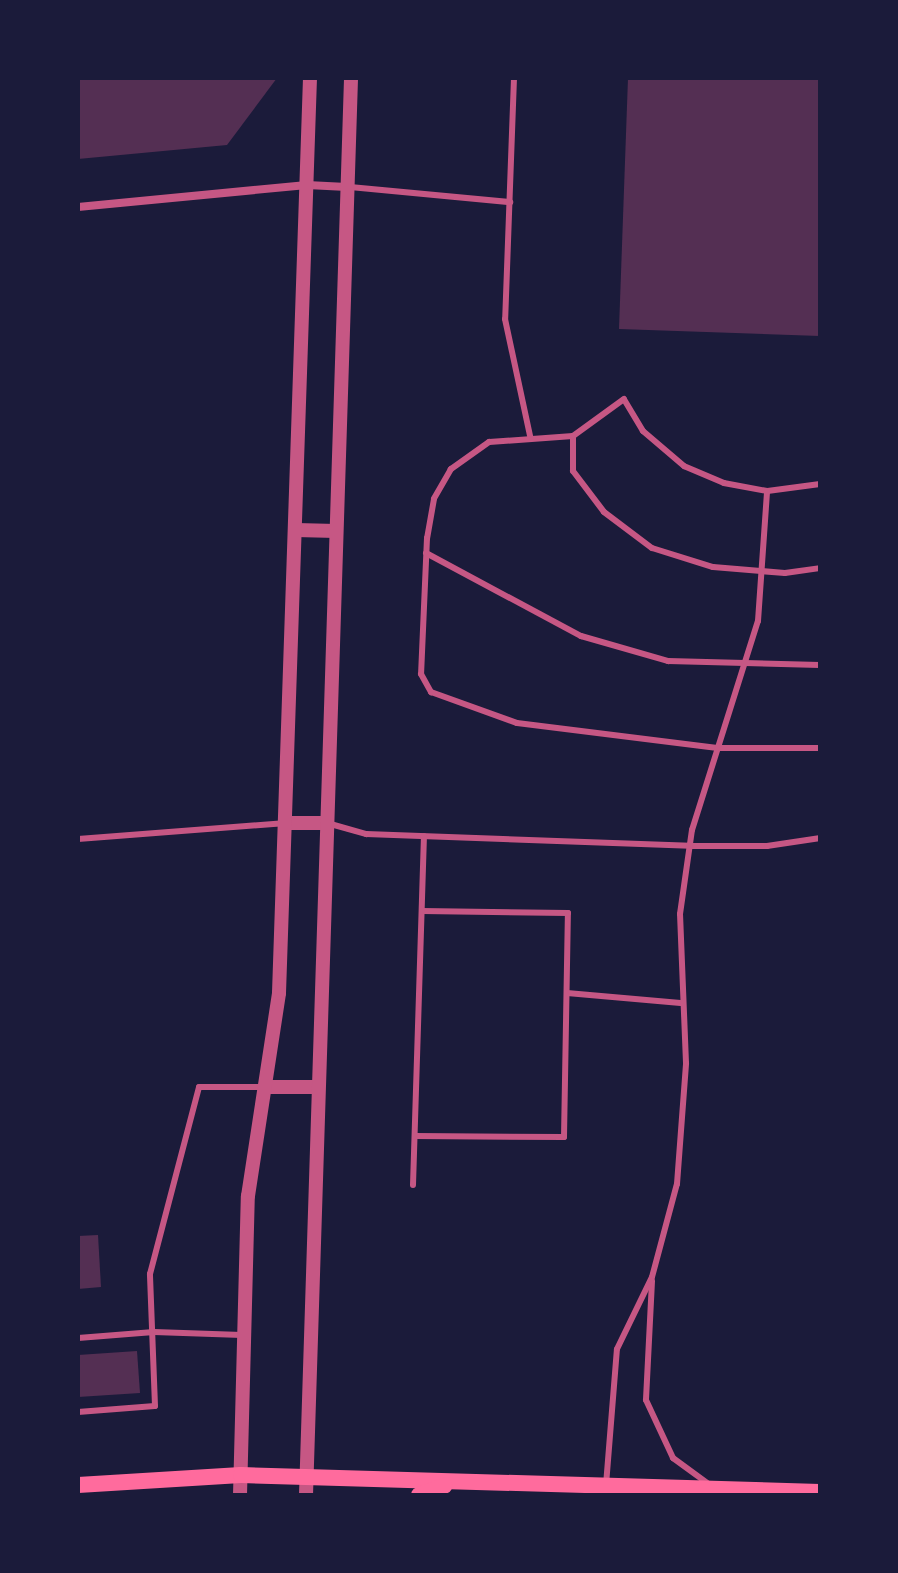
<!DOCTYPE html>
<style>
body{margin:0}
#map{position:relative;width:898px;height:1573px;overflow:hidden;background:#1b1b3a;font-family:"Exo 2",sans-serif}
div>[style]{position:absolute}
.building>*{inset:0;background:#542f53}
.service>*{height:6px;margin:-3px;padding:0 3px;transform-origin:3px;border-radius:3px;background:#c65784}
.minor>*{height:8px;margin:-4px;padding:0 4px;transform-origin:4px;border-radius:4px;background:#c65784}
.tertiary>*{height:14px;margin:-7px;padding:0 7px;transform-origin:7px;border-radius:7px;background:#c65784}
.secondary>*{height:16px;margin:-8px;padding:0 8px;transform-origin:8px;border-radius:8px;background:#ff6b9d}
span{translate:-50% -50%;white-space:nowrap;text-align:center;line-height:1.15;-webkit-text-stroke:8px #1b1b3a;paint-order:stroke}
.frame{position:absolute;inset:0;border:80px solid #1b1b3a;pointer-events:none}
</style>
<div id="map">
<div class="building">
<div style="clip-path:polygon(78px 78px,277px 78px,227px 145px,78px 159px)"></div>
<div style="clip-path:polygon(628px 78px,820px 78px,820px 336px,619px 329px)"></div>
<div style="clip-path:polygon(98px 1235px,101px 1287px,78px 1289px,78px 1236px)"></div>
<div style="clip-path:polygon(137px 1351px,140px 1393px,78px 1397px,78px 1355px)"></div>
</div>
<div class="service">
<div style="left:514px;top:78px;width:241px;rotate:92.1deg"></div>
<div style="left:505px;top:319px;width:120px;rotate:77.9deg"></div>
<div style="left:350px;top:187px;width:161px;rotate:5.4deg"></div>
<div style="left:573px;top:436px;width:35px;rotate:90deg"></div>
<div style="left:573px;top:471px;width:51px;rotate:52.9deg"></div>
<div style="left:604px;top:512px;width:60px;rotate:36.9deg"></div>
<div style="left:652px;top:548px;width:64px;rotate:17.3deg"></div>
<div style="left:713px;top:567px;width:72px;rotate:4.8deg"></div>
<div style="left:785px;top:573px;width:35px;rotate:-8deg"></div>
<div style="left:820px;top:484px;width:53px;rotate:172.5deg"></div>
<div style="left:767px;top:491px;width:44px;rotate:-169.5deg"></div>
<div style="left:724px;top:483px;width:43px;rotate:-157deg"></div>
<div style="left:684px;top:466px;width:54px;rotate:-139.5deg"></div>
<div style="left:643px;top:431px;width:37px;rotate:-121deg"></div>
<div style="left:624px;top:399px;width:63px;rotate:144deg"></div>
<div style="left:573px;top:436px;width:84px;rotate:175.9deg"></div>
<div style="left:489px;top:442px;width:47px;rotate:144.6deg"></div>
<div style="left:451px;top:469px;width:34px;rotate:120deg"></div>
<div style="left:434px;top:499px;width:40px;rotate:100deg"></div>
<div style="left:427px;top:538px;width:136px;rotate:92.5deg"></div>
<div style="left:421px;top:674px;width:21px;rotate:61deg"></div>
<div style="left:431px;top:692px;width:91px;rotate:19.8deg"></div>
<div style="left:517px;top:723px;width:202px;rotate:7.1deg"></div>
<div style="left:717px;top:748px;width:103px"></div>
<div style="left:426px;top:553px;width:176px;rotate:28.2deg"></div>
<div style="left:581px;top:636px;width:91px;rotate:16deg"></div>
<div style="left:668px;top:661px;width:152px;rotate:1.5deg"></div>
<div style="left:327px;top:823px;width:41px;rotate:15.8deg"></div>
<div style="left:366px;top:834px;width:324px;rotate:2.1deg"></div>
<div style="left:690px;top:846px;width:77px"></div>
<div style="left:767px;top:846px;width:54px;rotate:-8.6deg"></div>
<div style="left:78px;top:839px;width:209px;rotate:-4.4deg"></div>
<div style="left:567px;top:993px;width:114px;rotate:5deg"></div>
<div style="left:415px;top:1136px;width:149px;rotate:0.4deg"></div>
<div style="left:564px;top:1137px;width:224px;rotate:-89deg"></div>
<div style="left:568px;top:913px;width:146px;rotate:-179.2deg"></div>
<div style="left:413px;top:1185px;width:349px;rotate:-88.2deg"></div>
<div style="left:652px;top:1281px;width:119px;rotate:92.9deg"></div>
<div style="left:646px;top:1400px;width:64px;rotate:65deg"></div>
<div style="left:673px;top:1458px;width:46px;rotate:36.1deg"></div>
<div style="left:78px;top:1338px;width:76px;rotate:-4.5deg"></div>
<div style="left:154px;top:1332px;width:88px;rotate:2deg"></div>
<div style="left:78px;top:1412px;width:77px;rotate:-4.5deg"></div>
<div style="left:155px;top:1406px;width:132px;rotate:-92.2deg"></div>
<div style="left:150px;top:1274px;width:193px;rotate:-75.3deg"></div>
<div style="left:199px;top:1087px;width:66px"></div>
<div style="left:606px;top:1485px;width:136px;rotate:-85.4deg"></div>
<div style="left:617px;top:1349px;width:80px;rotate:-64.1deg"></div>
<div style="left:652px;top:1277px;width:96px;rotate:-75deg"></div>
<div style="left:677px;top:1184px;width:121px;rotate:-85.7deg"></div>
<div style="left:686px;top:1063px;width:149px;rotate:-92.3deg"></div>
<div style="left:680px;top:914px;width:85px;rotate:-81.9deg"></div>
<div style="left:692px;top:830px;width:219px;rotate:-72.5deg"></div>
<div style="left:758px;top:621px;width:130px;rotate:-86deg"></div>
</div>
<div class="minor">
<div style="left:78px;top:207px;width:230px;rotate:-5.5deg"></div>
<div style="left:307px;top:185px;width:40px;rotate:2.9deg"></div>
</div>
<div class="tertiary">
<div style="left:296px;top:530px;width:40px;rotate:1.4deg"></div>
<div style="left:286px;top:823px;width:41px"></div>
<div style="left:265px;top:1087px;width:53px"></div>
<div style="left:240px;top:1495px;width:299px;rotate:-88.5deg"></div>
<div style="left:248px;top:1196px;width:205px;rotate:-81.3deg"></div>
<div style="left:279px;top:993px;width:916px;rotate:-88.06deg"></div>
<div style="left:306px;top:1495px;width:1418px;rotate:-88.18deg"></div>
</div>
<div class="secondary">
<div style="left:78px;top:1485px;width:163px;rotate:-3.5deg"></div>
<div style="left:241px;top:1475px;width:579px;rotate:1.68deg"></div>
<div style="left:419px;top:1495px;width:27px;rotate:-20deg"></div>
</div>
<div class="frame"></div>
</div>
